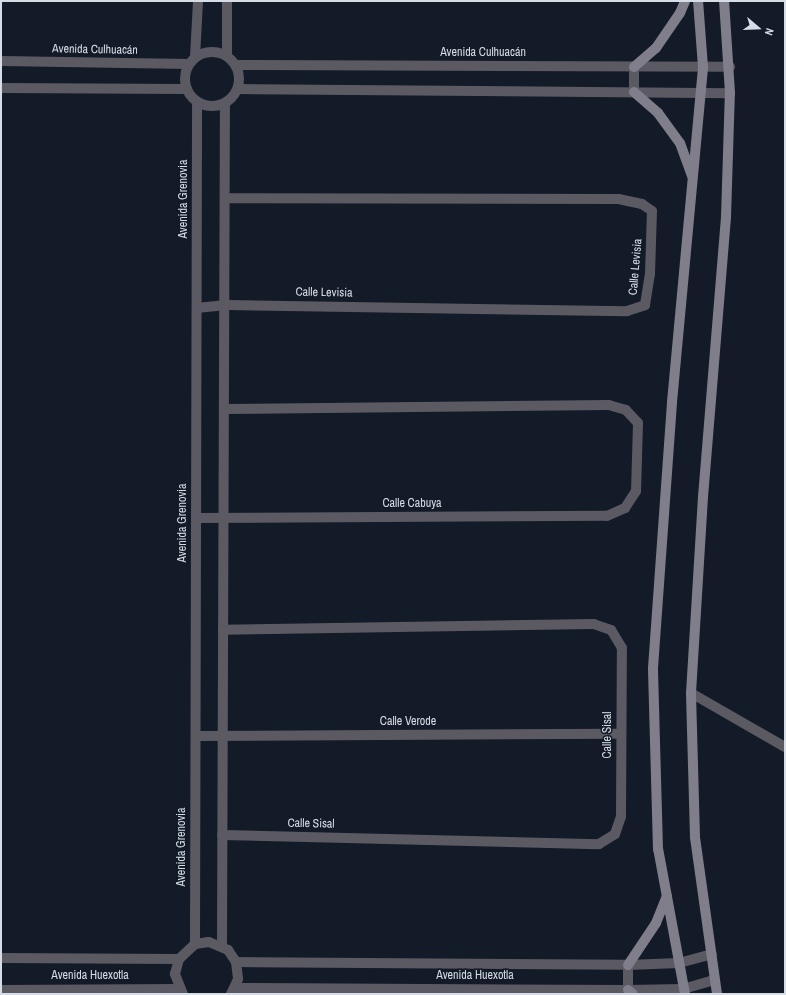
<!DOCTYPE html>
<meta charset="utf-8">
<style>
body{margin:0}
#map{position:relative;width:786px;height:995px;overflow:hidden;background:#131b28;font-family:"Archivo Narrow",sans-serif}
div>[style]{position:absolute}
.minor>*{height:10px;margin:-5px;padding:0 5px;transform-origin:5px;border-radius:5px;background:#5b5a62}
.tertiary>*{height:10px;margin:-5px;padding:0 5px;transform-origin:5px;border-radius:5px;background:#5b5a62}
.tertiary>.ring{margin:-5px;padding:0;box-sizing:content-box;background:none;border:10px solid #5b5a62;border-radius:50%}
.secondary>*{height:10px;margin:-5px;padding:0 5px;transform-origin:5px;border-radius:5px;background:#807e8b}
span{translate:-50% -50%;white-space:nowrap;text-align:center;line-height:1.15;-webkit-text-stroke:3px #131b28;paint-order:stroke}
.street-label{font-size:12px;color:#d7dde6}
.frame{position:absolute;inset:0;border:2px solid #d7dde6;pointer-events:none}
.north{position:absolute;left:738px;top:8px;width:40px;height:40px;-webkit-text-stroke:3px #131b28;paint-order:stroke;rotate:109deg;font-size:11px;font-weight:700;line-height:16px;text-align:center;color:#d7dde6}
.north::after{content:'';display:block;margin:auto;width:14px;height:18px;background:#d7dde6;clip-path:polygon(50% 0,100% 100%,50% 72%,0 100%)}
</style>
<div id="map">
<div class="minor">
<div style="left:197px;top:308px;width:29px;rotate:-6deg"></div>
<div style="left:226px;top:305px;width:401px;rotate:0.9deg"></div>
<div style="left:627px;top:311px;width:19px;rotate:-18deg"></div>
<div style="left:645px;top:305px;width:31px;rotate:-81deg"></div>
<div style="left:650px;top:274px;width:63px;rotate:-88.2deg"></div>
<div style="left:652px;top:211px;width:12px;rotate:-145deg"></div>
<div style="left:642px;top:204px;width:24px;rotate:-168deg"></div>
<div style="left:619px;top:199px;width:394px;rotate:-179.9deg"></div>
<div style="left:196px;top:518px;width:411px;rotate:-0.3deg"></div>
<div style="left:607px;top:516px;width:20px;rotate:-24deg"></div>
<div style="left:625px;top:508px;width:20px;rotate:-57deg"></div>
<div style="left:636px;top:491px;width:68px;rotate:-88.3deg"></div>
<div style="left:638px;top:423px;width:18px;rotate:-133deg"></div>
<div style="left:626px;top:410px;width:18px;rotate:-164deg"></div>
<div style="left:609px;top:405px;width:385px;rotate:179.4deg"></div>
<div style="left:196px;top:736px;width:424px;rotate:-0.3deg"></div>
<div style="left:222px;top:835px;width:377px;rotate:1.4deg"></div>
<div style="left:599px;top:844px;width:19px;rotate:-32deg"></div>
<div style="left:615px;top:834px;width:18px;rotate:-71deg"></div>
<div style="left:621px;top:817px;width:169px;rotate:-89.7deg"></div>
<div style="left:622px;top:648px;width:21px;rotate:-121deg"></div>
<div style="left:611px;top:630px;width:18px;rotate:-161deg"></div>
<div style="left:594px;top:624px;width:371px;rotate:179.1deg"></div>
</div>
<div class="tertiary">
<div class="ring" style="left:185px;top:52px;width:44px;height:44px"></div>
<div style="left:227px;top:55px;width:54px;rotate:-90deg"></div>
<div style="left:195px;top:57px;width:56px;rotate:-86.9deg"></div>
<div style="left:1px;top:61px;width:188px;rotate:0.9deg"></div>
<div style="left:236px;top:65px;width:494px;rotate:0.2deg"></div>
<div style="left:1px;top:88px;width:186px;rotate:0.3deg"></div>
<div style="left:238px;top:89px;width:492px;rotate:0.5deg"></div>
<div style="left:634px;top:92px;width:25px;rotate:-90deg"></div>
<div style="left:691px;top:693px;width:108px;rotate:29.9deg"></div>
<div style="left:195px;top:944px;width:842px;rotate:-89.86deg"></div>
<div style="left:222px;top:945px;width:841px;rotate:-89.8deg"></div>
<div style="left:1px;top:958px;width:178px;rotate:0.3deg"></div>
<div style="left:236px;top:962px;width:392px;rotate:0.4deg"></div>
<div style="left:628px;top:965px;width:51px;rotate:-2.2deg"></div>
<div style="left:679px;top:963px;width:34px;rotate:-15deg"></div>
<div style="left:628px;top:965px;width:25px;rotate:90deg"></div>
<div style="left:235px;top:988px;width:393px;rotate:0.3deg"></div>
<div style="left:628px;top:990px;width:55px;rotate:-1deg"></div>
<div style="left:683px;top:989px;width:32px;rotate:-16deg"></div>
<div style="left:1px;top:990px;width:178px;rotate:-0.3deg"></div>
<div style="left:183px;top:994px;width:22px;rotate:-112deg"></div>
<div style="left:175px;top:974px;width:16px;rotate:-75deg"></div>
<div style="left:179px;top:959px;width:22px;rotate:-43deg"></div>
<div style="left:195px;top:944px;width:14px;rotate:-8deg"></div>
<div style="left:209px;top:942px;width:21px;rotate:23deg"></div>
<div style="left:228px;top:950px;width:14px;rotate:56deg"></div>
<div style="left:236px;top:962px;width:17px;rotate:83deg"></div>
<div style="left:238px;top:979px;width:17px;rotate:115deg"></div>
</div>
<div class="secondary">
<div style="left:634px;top:67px;width:29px;rotate:-41deg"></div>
<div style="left:656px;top:48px;width:42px;rotate:-55.6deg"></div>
<div style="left:680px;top:13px;width:13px;rotate:-67deg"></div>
<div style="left:634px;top:92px;width:32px;rotate:41deg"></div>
<div style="left:658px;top:113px;width:37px;rotate:54deg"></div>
<div style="left:680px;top:143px;width:35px;rotate:70deg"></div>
<div style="left:628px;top:965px;width:50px;rotate:-56.3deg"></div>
<div style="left:656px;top:923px;width:29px;rotate:-68deg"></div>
<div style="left:628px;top:990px;width:6px;rotate:39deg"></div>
<div style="left:685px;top:994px;width:147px;rotate:-100.5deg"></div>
<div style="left:658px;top:849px;width:181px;rotate:-91.6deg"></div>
<div style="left:653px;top:668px;width:267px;rotate:-85.9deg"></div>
<div style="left:672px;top:402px;width:336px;rotate:-84.7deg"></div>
<div style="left:703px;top:67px;width:66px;rotate:-94.3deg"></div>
<div style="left:717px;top:994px;width:159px;rotate:-98deg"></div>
<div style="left:695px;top:837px;width:144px;rotate:-91.6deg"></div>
<div style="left:691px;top:693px;width:196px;rotate:-86.5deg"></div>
<div style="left:703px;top:497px;width:281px;rotate:-85.3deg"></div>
<div style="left:726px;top:217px;width:124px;rotate:-88.2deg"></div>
<div style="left:730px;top:93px;width:92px;rotate:-93.7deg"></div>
</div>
<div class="street-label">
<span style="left:95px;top:50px;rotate:1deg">Avenida Culhuacán</span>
<span style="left:483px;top:53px">Avenida Culhuacán</span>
<span style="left:184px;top:199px;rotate:-90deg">Avenida Grenovia</span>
<span style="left:636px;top:267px;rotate:-85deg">Calle Levisia</span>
<span style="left:324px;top:293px;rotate:1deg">Calle Levisia</span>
<span style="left:412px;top:504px">Calle Cabuya</span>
<span style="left:183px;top:523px;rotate:-90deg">Avenida Grenovia</span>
<span style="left:408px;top:722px">Calle Verode</span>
<span style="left:608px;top:735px;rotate:-90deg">Calle Sisal</span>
<span style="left:311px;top:824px;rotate:1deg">Calle Sisal</span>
<span style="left:182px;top:847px;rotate:-90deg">Avenida Grenovia</span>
<span style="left:90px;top:976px">Avenida Huexotla</span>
<span style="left:475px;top:976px">Avenida Huexotla</span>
</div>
<div class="frame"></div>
<div class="north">N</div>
</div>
